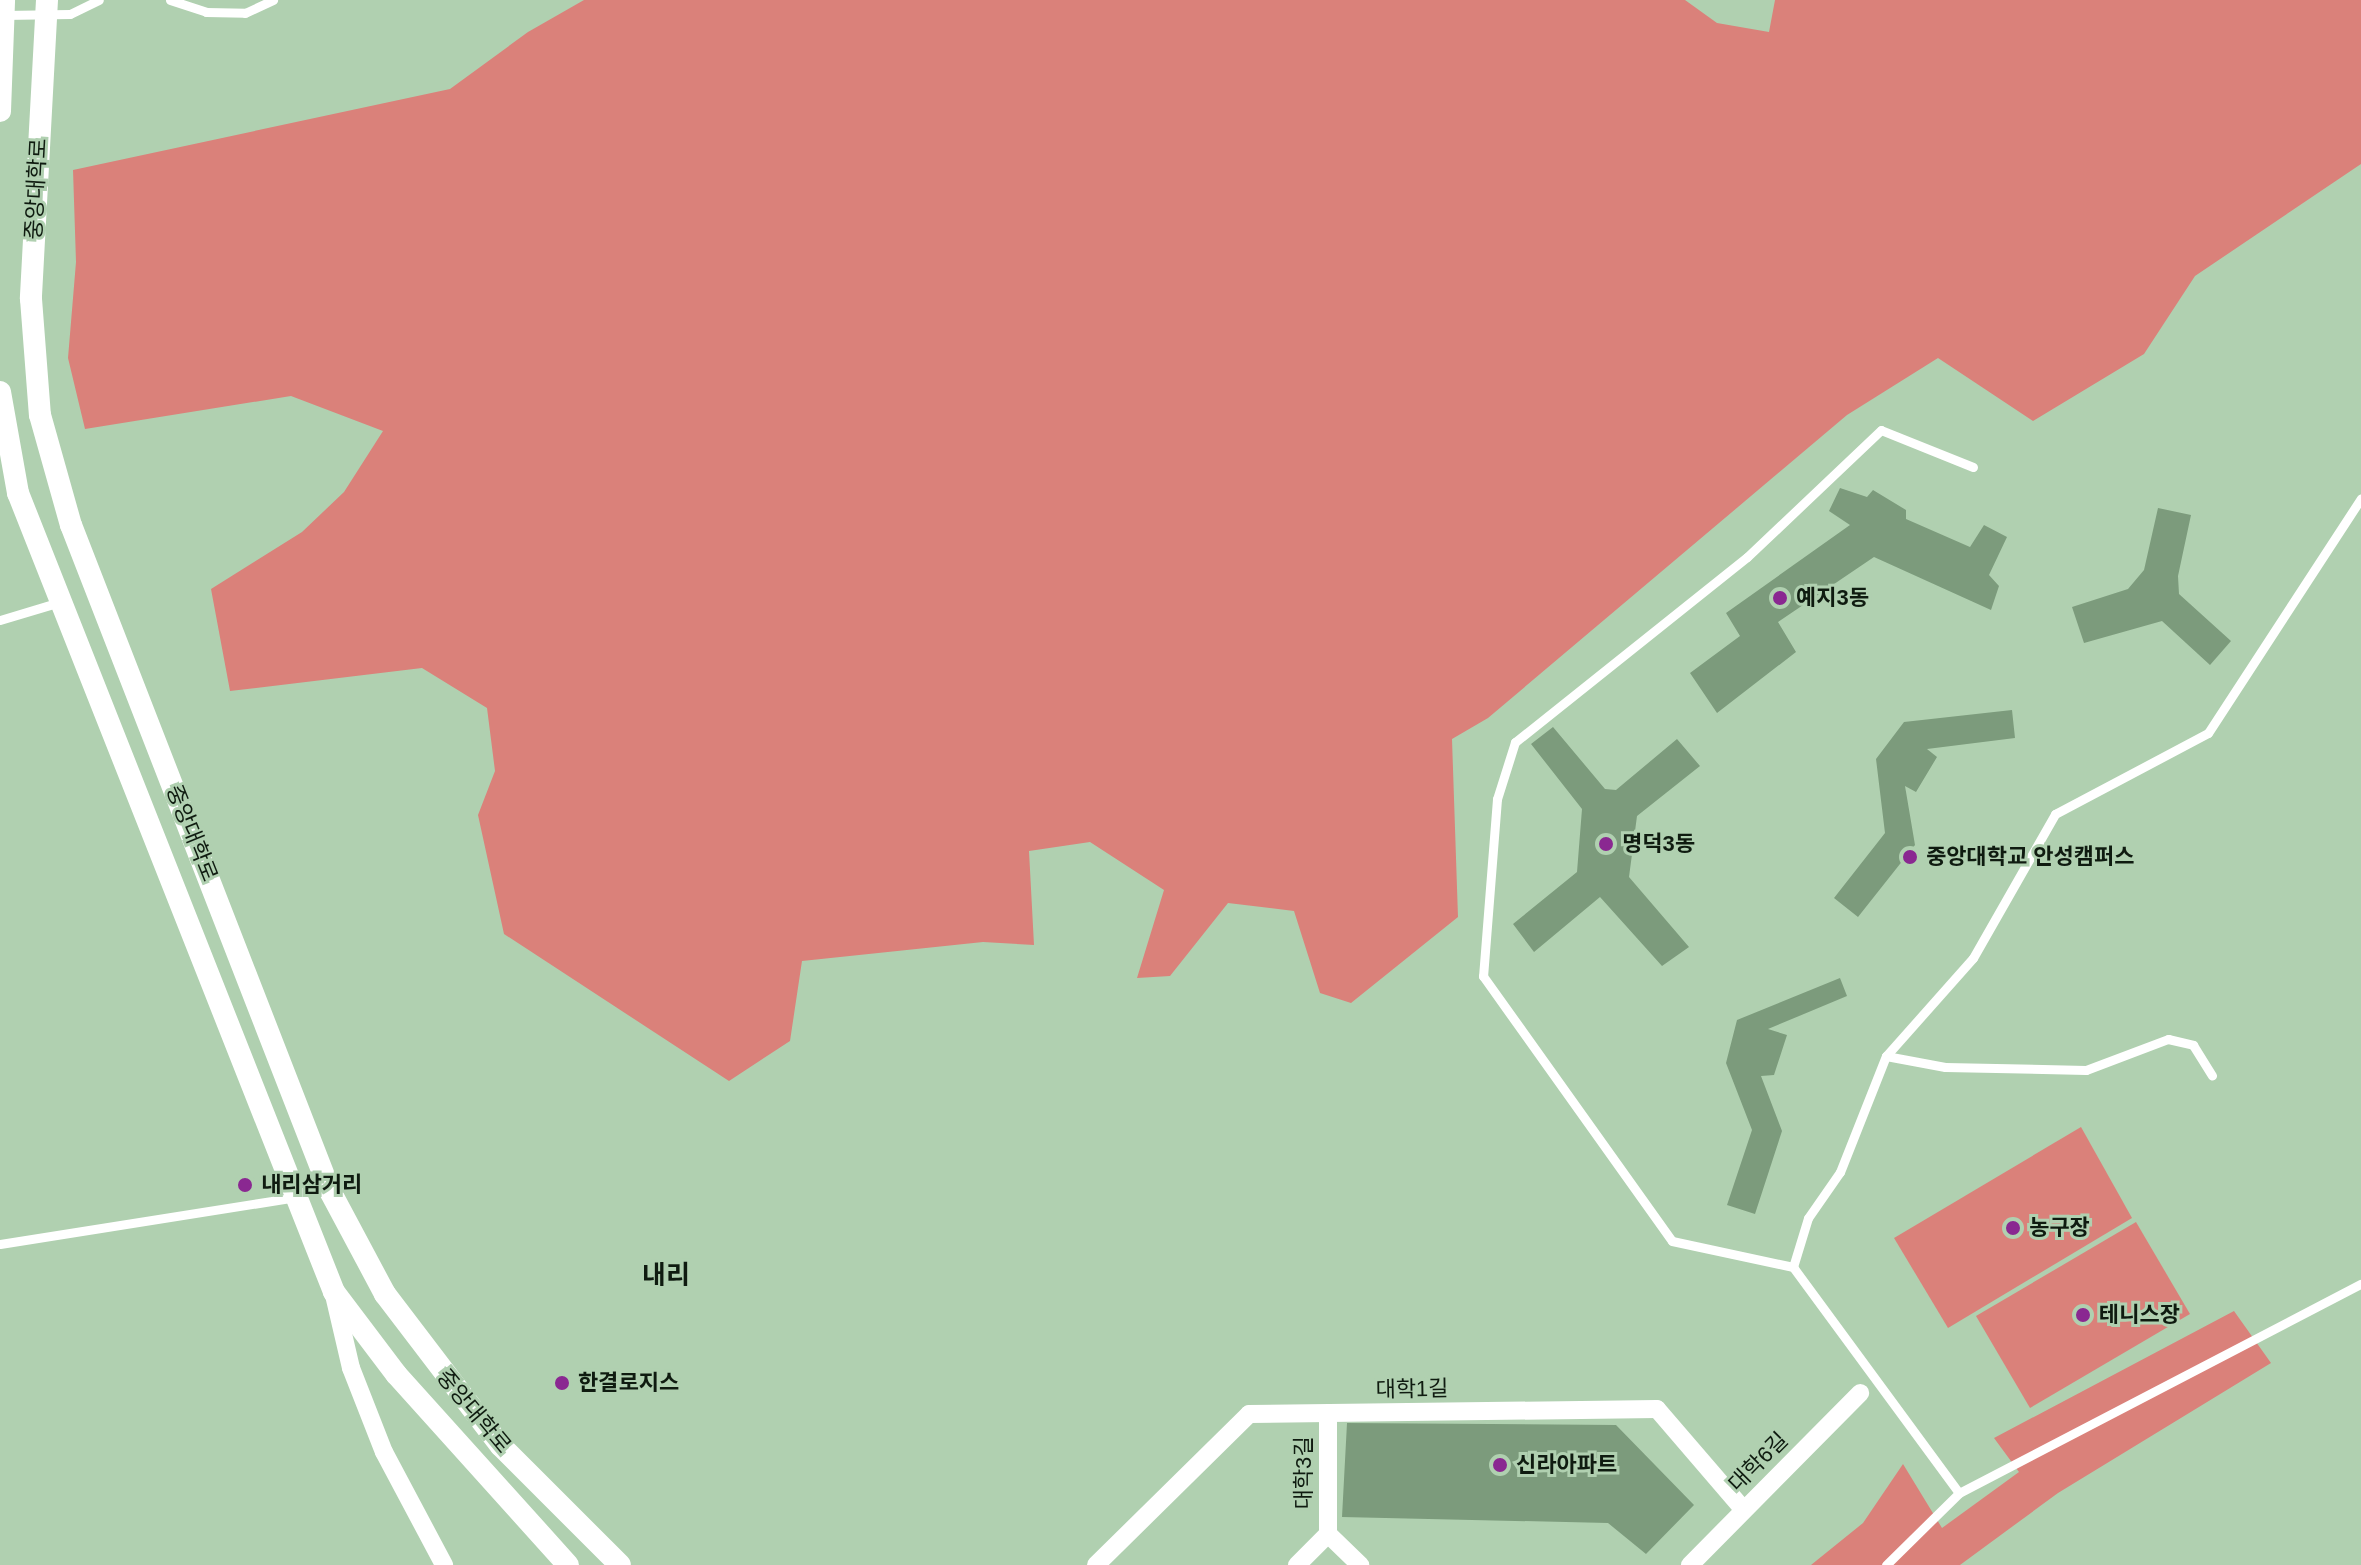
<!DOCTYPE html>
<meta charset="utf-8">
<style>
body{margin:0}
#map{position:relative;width:2361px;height:1565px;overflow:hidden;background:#b0d0b0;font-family:Helvetica,"Noto Sans KR",sans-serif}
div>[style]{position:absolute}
.green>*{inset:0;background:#da817a}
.building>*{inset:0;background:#7c9b7c}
.service>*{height:9px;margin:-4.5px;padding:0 4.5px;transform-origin:4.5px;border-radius:4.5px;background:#fff}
.minor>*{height:18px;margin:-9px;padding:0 9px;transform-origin:9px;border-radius:9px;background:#fff}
.tertiary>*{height:22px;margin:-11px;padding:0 11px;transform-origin:11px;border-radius:11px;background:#fff}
.dots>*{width:22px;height:22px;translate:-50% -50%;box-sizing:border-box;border:4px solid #b0d0b0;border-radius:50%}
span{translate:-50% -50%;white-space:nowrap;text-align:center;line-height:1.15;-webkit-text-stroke:6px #b0d0b0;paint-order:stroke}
.street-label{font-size:22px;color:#0f1b10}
.poi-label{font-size:22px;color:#0f1b10;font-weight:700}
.left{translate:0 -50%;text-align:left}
.quarter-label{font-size:26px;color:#0f1b10;font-weight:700}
</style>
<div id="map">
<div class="green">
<div style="clip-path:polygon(584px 0,1685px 0,1717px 23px,1769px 32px,1775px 0,2361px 0,2361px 164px,2195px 276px,2144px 354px,2033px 421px,1938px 358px,1847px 415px,1488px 718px,1452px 739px,1458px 917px,1351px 1003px,1320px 993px,1294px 911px,1228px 903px,1170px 976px,1137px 978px,1164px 890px,1090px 842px,1029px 851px,1034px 945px,983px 942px,802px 961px,790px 1041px,729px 1081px,504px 934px,478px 815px,495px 771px,487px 708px,422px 668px,230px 691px,211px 589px,302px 532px,344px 492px,383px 431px,291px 396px,85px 429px,68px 358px,76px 262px,73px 170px,450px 89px,528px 32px)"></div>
<div style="clip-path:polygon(2081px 1127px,2132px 1218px,1948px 1328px,1894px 1238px)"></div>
<div style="clip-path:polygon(2136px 1222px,2190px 1314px,2030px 1408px,1976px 1316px)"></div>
<div style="clip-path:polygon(2234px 1311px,2271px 1363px,2058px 1493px,1960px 1565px,1811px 1565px,1863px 1523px,1903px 1464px,1942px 1528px,2019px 1472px,1994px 1438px)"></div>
</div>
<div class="building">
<div style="clip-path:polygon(1840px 488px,1867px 497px,1873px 490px,1906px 510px,1906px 519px,1970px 547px,1984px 525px,2007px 537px,1989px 575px,1999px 586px,1991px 610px,1874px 557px,1778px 622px,1796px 652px,1717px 713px,1690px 673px,1740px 636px,1726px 613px,1850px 525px,1829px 511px)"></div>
<div style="clip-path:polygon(2158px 508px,2191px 515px,2178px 576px,2179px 594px,2231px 641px,2210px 665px,2162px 621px,2084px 643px,2072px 607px,2128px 589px,2144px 570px)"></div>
<div style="clip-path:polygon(2012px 710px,2015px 738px,1927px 749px,1937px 757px,1916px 792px,1905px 786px,1915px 845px,1858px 917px,1834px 898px,1885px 833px,1876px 759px,1904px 722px)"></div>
<div style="clip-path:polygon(1553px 727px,1605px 789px,1616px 790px,1677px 739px,1700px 766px,1637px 816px,1629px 877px,1689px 947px,1662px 966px,1600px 897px,1534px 952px,1513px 924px,1577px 872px,1582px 809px,1531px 744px)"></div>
<div style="clip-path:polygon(1840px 978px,1847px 996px,1768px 1029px,1787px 1035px,1774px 1075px,1761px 1076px,1782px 1131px,1755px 1214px,1727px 1205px,1752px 1130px,1726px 1063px,1737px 1020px)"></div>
<div style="clip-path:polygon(1347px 1423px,1616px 1425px,1694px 1505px,1646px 1554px,1608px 1523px,1342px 1517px)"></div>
</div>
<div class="service">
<div style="left:170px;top:0;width:38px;rotate:18deg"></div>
<div style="left:206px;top:12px;width:39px;rotate:1deg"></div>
<div style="left:245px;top:13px;width:31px;rotate:-25deg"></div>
<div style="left:3px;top:15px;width:67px;rotate:-0.9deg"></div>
<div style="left:70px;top:14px;width:32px;rotate:-26deg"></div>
<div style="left:1973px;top:467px;width:99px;rotate:-158.1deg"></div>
<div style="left:1881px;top:430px;width:185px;rotate:136.5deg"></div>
<div style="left:1747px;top:557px;width:297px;rotate:141.4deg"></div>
<div style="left:1515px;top:742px;width:60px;rotate:107.5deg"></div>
<div style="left:1497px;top:799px;width:178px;rotate:94.5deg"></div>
<div style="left:1483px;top:976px;width:325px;rotate:54.5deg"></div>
<div style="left:1672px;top:1241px;width:124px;rotate:12.1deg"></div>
<div style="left:1793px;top:1267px;width:280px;rotate:53.7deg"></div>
<div style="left:1959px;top:1493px;width:453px;rotate:-27.5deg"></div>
<div style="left:0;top:620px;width:63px;rotate:-16.7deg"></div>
<div style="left:1886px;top:1056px;width:60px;rotate:10.6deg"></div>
<div style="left:1945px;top:1067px;width:141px;rotate:1.2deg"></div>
<div style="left:2086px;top:1070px;width:88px;rotate:-20.7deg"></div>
<div style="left:2168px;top:1039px;width:26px;rotate:13deg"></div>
<div style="left:2193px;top:1045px;width:36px;rotate:58deg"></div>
<div style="left:0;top:1244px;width:300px;rotate:-9deg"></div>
<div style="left:1793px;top:1267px;width:51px;rotate:-73deg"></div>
<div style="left:1808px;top:1218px;width:56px;rotate:-55.2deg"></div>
<div style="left:1840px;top:1172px;width:125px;rotate:-68.4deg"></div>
<div style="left:1886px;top:1056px;width:131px;rotate:-48.4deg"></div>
<div style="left:1973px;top:958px;width:166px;rotate:-60.3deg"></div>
<div style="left:2055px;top:814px;width:173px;rotate:-27.9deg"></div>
<div style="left:2208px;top:733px;width:280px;rotate:-56.9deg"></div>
<div style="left:1886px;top:1565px;width:103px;rotate:-44.6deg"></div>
</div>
<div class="minor">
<div style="left:334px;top:1295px;width:75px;rotate:76.9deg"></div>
<div style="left:351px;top:1368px;width:90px;rotate:68.6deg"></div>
<div style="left:384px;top:1452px;width:128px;rotate:62deg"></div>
<div style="left:1328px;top:1415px;width:119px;rotate:90deg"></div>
<div style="left:1328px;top:1534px;width:45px;rotate:44.1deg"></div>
<div style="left:1096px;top:1565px;width:215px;rotate:-44.6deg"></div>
<div style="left:1249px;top:1414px;width:408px;rotate:-0.7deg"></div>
<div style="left:1657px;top:1409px;width:133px;rotate:49.3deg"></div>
<div style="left:1297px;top:1565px;width:44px;rotate:-45deg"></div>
<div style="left:1690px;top:1565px;width:242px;rotate:-45.3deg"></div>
</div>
<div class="tertiary">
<div style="left:47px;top:0;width:299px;rotate:93.1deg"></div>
<div style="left:31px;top:299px;width:116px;rotate:85.6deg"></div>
<div style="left:40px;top:415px;width:114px;rotate:74.3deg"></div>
<div style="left:71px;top:525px;width:715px;rotate:68.75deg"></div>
<div style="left:330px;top:1191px;width:117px;rotate:61.9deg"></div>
<div style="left:385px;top:1294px;width:191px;rotate:52.7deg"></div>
<div style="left:501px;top:1446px;width:168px;rotate:45deg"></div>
<div style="left:0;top:111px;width:111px;rotate:-87.9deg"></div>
<div style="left:0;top:392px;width:103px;rotate:79.9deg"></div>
<div style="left:18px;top:493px;width:859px;rotate:68.42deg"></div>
<div style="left:334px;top:1292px;width:103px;rotate:52.9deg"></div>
<div style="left:396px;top:1374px;width:257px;rotate:48deg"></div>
</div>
<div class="dots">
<div style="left:1780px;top:598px;background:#8a2891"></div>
<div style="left:1606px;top:844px;background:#8a2891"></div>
<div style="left:1910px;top:857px;background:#8a2891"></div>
<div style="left:245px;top:1185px;background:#8a2891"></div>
<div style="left:2013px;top:1228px;background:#8a2891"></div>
<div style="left:2083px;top:1315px;background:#8a2891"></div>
<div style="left:562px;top:1383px;background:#8a2891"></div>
<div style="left:1500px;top:1465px;background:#8a2891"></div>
</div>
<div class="street-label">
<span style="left:36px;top:189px;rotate:-87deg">중앙대학로</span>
<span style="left:192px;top:833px;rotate:68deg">중앙대학로</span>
<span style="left:1412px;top:1389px;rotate:-1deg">대학1길</span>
<span style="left:474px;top:1411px;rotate:50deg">중앙대학로</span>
<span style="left:1758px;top:1462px;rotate:-45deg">대학6길</span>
<span style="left:1304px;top:1473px;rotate:-90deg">대학3길</span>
</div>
<div class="poi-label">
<span class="left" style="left:1796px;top:598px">예지3동</span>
<span class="left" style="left:1622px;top:844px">명덕3동</span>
<span class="left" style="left:1926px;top:857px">중앙대학교 안성캠퍼스</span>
<span class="left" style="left:261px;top:1185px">내리삼거리</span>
<span class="left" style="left:2029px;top:1228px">농구장</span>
<span class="left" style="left:2099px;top:1315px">테니스장</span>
<span class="left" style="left:578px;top:1383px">한결로지스</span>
<span class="left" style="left:1516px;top:1465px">신라아파트</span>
</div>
<div class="quarter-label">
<span style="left:666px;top:1276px">내리</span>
</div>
</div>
